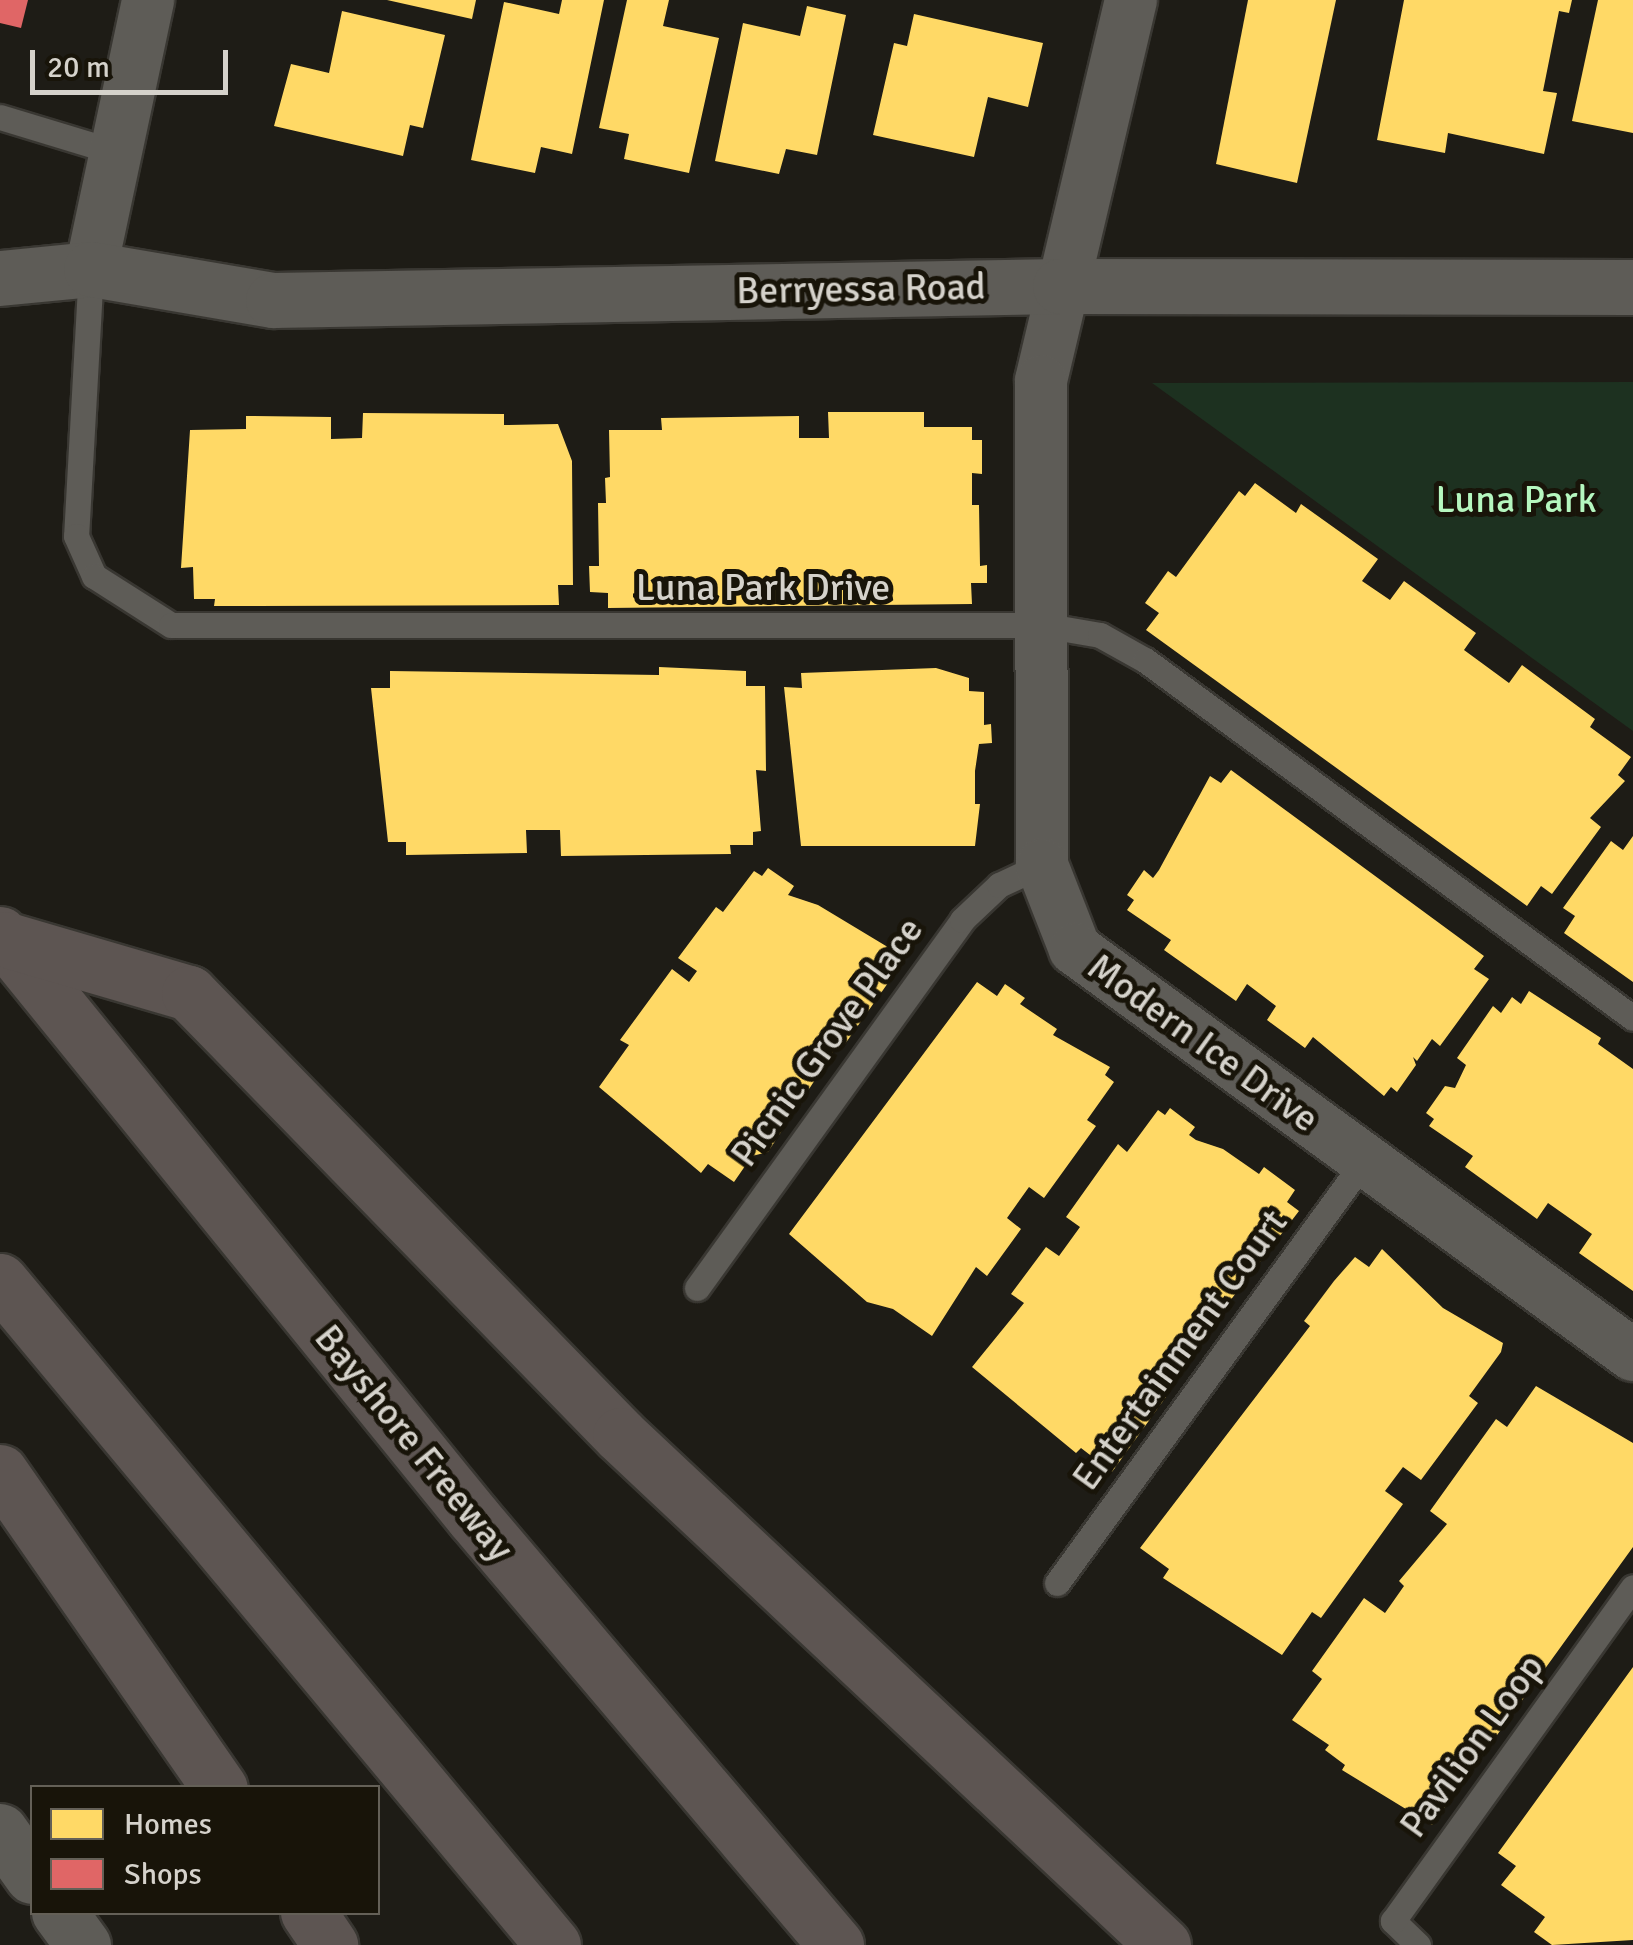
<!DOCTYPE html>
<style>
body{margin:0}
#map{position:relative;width:1633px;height:1945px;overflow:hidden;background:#1e1c16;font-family:Signika,sans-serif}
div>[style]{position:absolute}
.green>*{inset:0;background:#1d3120}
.homes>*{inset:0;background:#ffd966}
.shops>*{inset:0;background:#e06666}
.roads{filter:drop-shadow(2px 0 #393732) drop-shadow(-2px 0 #393732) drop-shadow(0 2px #393732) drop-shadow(0 -2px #393732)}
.lane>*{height:25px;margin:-12.5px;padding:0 12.5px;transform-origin:12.5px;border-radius:12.5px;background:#5e5c57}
.street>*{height:52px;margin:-26px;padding:0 26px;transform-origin:26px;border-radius:26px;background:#5e5c57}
.secondary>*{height:55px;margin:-27.5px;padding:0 27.5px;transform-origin:27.5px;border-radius:27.5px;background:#5e5c57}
.highway>*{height:55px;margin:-27.5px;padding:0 27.5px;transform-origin:27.5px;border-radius:27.5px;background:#5d5552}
span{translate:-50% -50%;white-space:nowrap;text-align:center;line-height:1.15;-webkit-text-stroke:10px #181409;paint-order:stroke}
.street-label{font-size:38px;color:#d5d2cb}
.park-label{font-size:38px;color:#b5f7bf}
.legend{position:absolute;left:30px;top:1785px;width:350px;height:130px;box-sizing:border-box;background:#181409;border:2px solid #646057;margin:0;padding:12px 18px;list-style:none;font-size:30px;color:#d5d2cb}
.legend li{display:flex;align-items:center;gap:20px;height:50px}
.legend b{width:50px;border:2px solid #646057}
.scale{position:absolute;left:30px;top:50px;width:198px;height:45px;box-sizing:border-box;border:5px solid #d5d2cb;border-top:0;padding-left:12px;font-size:30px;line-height:35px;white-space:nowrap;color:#d5d2cb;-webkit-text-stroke:8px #181409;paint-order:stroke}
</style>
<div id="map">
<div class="green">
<div style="clip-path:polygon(1633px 382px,1633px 731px,1152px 383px)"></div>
</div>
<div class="homes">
<div style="clip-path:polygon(387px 0,476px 0,472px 19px)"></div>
<div style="clip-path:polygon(562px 0,604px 0,572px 154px,541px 147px,535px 173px,471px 160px,504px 2px,559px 14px)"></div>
<div style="clip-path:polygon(627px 0,669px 0,663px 26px,719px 38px,689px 173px,624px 159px,629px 134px,599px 128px)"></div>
<div style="clip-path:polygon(1248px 0,1336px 0,1297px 183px,1216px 164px)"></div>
<div style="clip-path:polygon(1404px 0,1572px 0,1569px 13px,1559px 11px,1543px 91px,1557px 93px,1544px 154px,1448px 133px,1445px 153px,1377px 140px)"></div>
<div style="clip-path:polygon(1598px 0,1633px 0,1633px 133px,1572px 121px)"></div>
<div style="clip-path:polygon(807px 6px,846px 15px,817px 155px,786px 149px,779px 174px,715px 161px,743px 23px,800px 36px)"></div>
<div style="clip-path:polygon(342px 11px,445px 35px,423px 128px,410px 125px,403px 156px,274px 126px,291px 64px,329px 73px)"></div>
<div style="clip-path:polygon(914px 14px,1043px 43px,1028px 107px,988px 97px,974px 157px,873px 135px,894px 43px,907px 46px)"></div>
<div style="clip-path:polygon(828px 412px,924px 412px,924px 427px,972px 427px,972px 440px,982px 440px,982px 474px,972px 473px,972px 505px,979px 505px,980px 566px,987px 565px,987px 583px,971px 583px,972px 604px,608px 608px,608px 593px,590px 592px,589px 566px,599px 566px,598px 503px,606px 503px,605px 478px,610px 477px,609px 430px,662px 430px,661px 418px,799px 416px,799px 438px,829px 438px)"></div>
<div style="clip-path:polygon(363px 413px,504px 414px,504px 425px,558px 424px,572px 461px,573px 585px,558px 585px,559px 605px,214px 606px,215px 599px,194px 599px,193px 567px,181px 568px,190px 430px,246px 429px,246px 416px,331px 417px,331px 439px,362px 438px)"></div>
<div style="clip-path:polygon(1255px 483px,1296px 513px,1301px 504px,1378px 559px,1362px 581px,1390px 600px,1404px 581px,1476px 633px,1464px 650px,1509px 683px,1522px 665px,1595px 719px,1590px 727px,1631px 757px,1618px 775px,1625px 781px,1590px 818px,1601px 827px,1552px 894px,1541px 886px,1527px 906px,1146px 630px,1159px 613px,1145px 603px,1168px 571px,1176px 577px,1239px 491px,1245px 496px)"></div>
<div style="clip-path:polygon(659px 667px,746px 671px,746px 686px,765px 686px,766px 771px,756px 770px,761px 831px,753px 832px,753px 845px,730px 845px,731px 854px,561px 856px,560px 830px,526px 830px,527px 853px,406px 855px,406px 842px,388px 842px,371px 688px,390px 688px,390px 671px,659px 675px)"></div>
<div style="clip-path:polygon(936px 668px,969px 678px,969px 691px,984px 692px,984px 725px,991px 724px,992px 743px,979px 744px,975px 771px,975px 804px,980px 804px,975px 846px,801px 846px,784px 687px,802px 688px,801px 673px)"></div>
<div style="clip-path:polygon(1231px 770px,1484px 956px,1474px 969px,1489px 979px,1440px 1046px,1432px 1039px,1417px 1061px,1413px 1057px,1416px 1065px,1397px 1092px,1391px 1087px,1384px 1096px,1313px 1037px,1305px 1048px,1267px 1020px,1276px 1006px,1247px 984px,1236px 1001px,1164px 950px,1171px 940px,1127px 910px,1134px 900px,1127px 895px,1144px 870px,1153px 878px,1159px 870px,1210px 776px,1221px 783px)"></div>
<div style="clip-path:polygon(1633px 836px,1633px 982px,1564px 933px,1575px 916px,1563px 908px,1611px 841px,1623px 850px)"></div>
<div style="clip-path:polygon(768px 868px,794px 886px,788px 895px,818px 905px,891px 949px,880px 963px,895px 973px,845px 1044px,841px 1040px,768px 1152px,752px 1156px,734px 1182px,708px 1164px,701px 1173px,599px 1087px,629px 1045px,620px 1040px,672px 969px,689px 982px,697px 971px,678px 958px,716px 907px,723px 912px,754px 871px,762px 876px)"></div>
<div style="clip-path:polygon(977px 982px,997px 996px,1005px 984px,1025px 998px,1020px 1004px,1057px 1029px,1053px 1035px,1110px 1067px,1105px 1075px,1114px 1082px,1087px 1120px,1096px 1126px,1044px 1198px,1029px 1187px,1007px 1218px,1021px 1229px,987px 1276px,976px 1267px,932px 1336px,893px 1309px,867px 1302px,789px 1234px)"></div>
<div style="clip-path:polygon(1529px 991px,1601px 1038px,1598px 1044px,1633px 1069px,1633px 1291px,1579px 1253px,1592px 1234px,1548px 1203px,1537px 1219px,1465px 1167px,1473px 1156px,1429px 1126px,1434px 1119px,1426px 1113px,1445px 1086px,1455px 1088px,1466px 1065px,1457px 1058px,1493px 1006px,1501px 1013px,1512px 997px,1521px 1004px)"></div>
<div style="clip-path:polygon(1170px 1108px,1195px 1127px,1189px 1135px,1196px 1140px,1223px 1149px,1259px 1174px,1264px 1167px,1295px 1190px,1287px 1202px,1299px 1211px,1160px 1392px,1166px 1397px,1112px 1472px,1081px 1448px,1076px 1453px,972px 1367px,1024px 1303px,1011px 1294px,1046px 1247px,1059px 1256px,1080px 1227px,1066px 1217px,1118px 1144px,1127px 1152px,1158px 1110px,1165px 1115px)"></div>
<div style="clip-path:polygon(1382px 1249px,1443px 1308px,1503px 1343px,1501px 1352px,1469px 1396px,1478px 1403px,1421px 1480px,1403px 1467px,1385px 1491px,1403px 1504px,1321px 1618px,1312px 1612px,1282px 1655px,1163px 1578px,1169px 1569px,1140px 1548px,1310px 1326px,1304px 1321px,1334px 1281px,1355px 1257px,1369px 1267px)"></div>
<div style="clip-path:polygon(1536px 1386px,1633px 1443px,1633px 1547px,1432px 1825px,1342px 1770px,1345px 1765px,1325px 1750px,1329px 1745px,1292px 1720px,1322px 1679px,1312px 1671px,1364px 1598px,1385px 1613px,1404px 1586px,1399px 1581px,1447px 1524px,1430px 1511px,1496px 1419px,1507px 1427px)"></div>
<div style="clip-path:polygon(1633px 1667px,1633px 1940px,1552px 1945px,1534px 1932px,1545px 1917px,1501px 1885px,1516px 1866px,1498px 1853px)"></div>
</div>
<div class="shops">
<div style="clip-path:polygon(0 0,28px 0,21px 28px,0 23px)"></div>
</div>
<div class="roads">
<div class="lane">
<div style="left:0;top:117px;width:120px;rotate:16.9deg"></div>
<div style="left:91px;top:269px;width:267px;rotate:93.2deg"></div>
<div style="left:76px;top:536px;width:44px;rotate:65.8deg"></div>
<div style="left:94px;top:576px;width:91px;rotate:32.5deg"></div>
<div style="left:171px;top:625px;width:871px"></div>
<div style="left:1042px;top:625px;width:59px;rotate:9.8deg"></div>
<div style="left:1100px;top:635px;width:51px;rotate:29.1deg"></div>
<div style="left:1145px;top:660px;width:605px;rotate:36.26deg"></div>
<div style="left:697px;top:1288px;width:453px;rotate:-54.2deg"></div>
<div style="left:962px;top:920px;width:51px;rotate:-43.4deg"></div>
<div style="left:999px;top:885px;width:47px;rotate:-24.9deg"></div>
<div style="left:1057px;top:1583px;width:522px;rotate:-53.96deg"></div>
<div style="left:1418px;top:1945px;width:35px;rotate:-136deg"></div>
<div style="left:1393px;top:1921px;width:411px;rotate:-54.3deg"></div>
</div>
<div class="street">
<div style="left:1131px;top:0;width:391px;rotate:103.3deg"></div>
<div style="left:1041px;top:381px;width:484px;rotate:89.9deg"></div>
<div style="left:1042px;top:865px;width:90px;rotate:68.6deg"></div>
<div style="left:1075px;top:949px;width:690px;rotate:36.04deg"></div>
<div style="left:91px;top:269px;width:275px;rotate:-78deg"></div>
</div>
<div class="secondary">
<div style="left:0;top:278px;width:91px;rotate:-5.6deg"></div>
<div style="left:91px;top:269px;width:185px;rotate:9.7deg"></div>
<div style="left:273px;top:300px;width:787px;rotate:-1.02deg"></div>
<div style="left:1060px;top:286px;width:573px;rotate:0.1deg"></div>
<div style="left:0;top:1831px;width:55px;rotate:54.6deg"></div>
<div style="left:59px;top:1912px;width:41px;rotate:54deg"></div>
</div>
<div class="highway">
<div style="left:0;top:934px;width:752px;rotate:50.94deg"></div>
<div style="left:474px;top:1518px;width:560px;rotate:49.71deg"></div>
<div style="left:4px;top:939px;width:193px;rotate:16.3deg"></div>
<div style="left:189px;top:993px;width:617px;rotate:45.72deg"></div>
<div style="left:620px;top:1435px;width:745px;rotate:43.2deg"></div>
<div style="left:0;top:1281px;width:864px;rotate:50.21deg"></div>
<div style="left:0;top:1472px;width:385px;rotate:55.2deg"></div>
<div style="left:308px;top:1912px;width:40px;rotate:56deg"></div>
</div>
</div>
<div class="street-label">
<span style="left:861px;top:289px;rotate:-1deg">Berryessa Road</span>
<span style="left:763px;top:588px">Luna Park Drive</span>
<span style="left:827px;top:1042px;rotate:-54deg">Picnic Grove Place</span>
<span style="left:1203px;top:1043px;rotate:36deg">Modern Ice Drive</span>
<span style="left:1180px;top:1350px;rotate:-54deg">Entertainment Court</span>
<span style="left:414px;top:1443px;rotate:51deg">Bayshore Freeway</span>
<span style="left:1472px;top:1746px;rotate:-54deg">Pavilion Loop</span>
</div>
<div class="park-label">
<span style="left:1516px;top:500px">Luna Park</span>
</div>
<ul class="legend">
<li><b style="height:28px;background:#ffd966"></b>Homes</li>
<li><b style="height:28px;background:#e06666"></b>Shops</li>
</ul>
<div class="scale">20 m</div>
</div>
